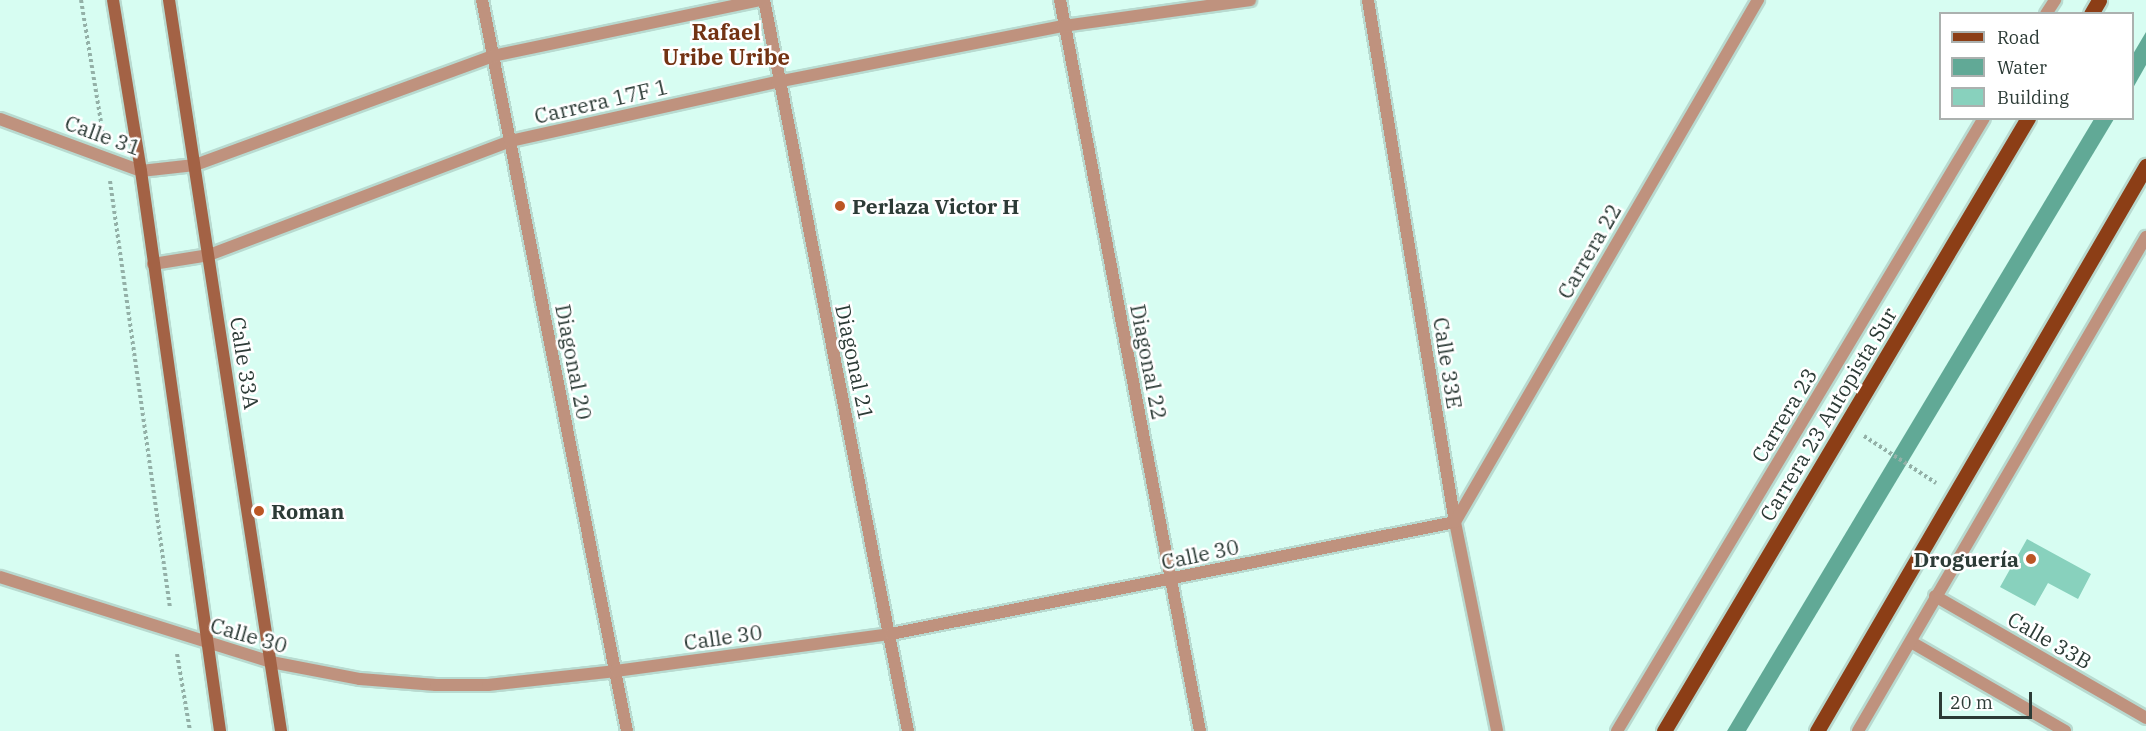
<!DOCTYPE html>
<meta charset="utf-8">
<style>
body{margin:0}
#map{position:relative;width:2146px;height:731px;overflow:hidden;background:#d7fdf2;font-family:"IBM Plex Serif",serif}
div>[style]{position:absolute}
.water>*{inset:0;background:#61a996}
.building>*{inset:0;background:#88d1bd}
.path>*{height:4px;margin-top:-2px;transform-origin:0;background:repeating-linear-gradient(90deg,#93b0a7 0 3px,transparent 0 6px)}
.roads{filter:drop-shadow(2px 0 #b8dad0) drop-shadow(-2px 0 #b8dad0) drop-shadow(0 2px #b8dad0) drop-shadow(0 -2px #b8dad0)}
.minor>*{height:12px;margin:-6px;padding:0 6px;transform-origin:6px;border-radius:6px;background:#bf927e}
.tertiary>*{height:12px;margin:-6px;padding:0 6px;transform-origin:6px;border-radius:6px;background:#bf927e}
.secondary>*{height:12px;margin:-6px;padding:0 6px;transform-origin:6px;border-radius:6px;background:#a36245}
.primary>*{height:15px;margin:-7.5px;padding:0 7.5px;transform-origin:7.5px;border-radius:7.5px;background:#8c3e16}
.dots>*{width:16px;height:16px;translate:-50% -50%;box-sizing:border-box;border:3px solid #fff;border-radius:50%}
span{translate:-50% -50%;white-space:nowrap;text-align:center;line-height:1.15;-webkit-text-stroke:5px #fff;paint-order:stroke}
.street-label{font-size:21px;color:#2c3b36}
.poi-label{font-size:21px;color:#2c3b36;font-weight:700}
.left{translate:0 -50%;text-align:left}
.right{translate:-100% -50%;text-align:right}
.neighbourhood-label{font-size:22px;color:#733313;font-weight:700}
.legend{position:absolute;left:1939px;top:12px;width:195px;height:108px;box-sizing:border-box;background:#fff;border:2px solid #abb1af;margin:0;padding:8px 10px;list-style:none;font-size:18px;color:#2c3b36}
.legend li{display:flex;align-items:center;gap:12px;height:30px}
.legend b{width:30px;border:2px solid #abb1af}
.scale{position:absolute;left:1939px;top:692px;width:93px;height:27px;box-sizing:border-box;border:3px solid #2c3b36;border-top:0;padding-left:8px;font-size:18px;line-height:21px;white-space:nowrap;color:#2c3b36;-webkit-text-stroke:4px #fff;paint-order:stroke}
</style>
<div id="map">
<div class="water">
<div style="clip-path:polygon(2146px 32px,2146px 65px,2133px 88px,2133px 54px)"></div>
<div style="clip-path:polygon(2094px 119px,2114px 119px,1746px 731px,1727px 731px)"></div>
</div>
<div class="building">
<div style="clip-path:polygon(2027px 539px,2091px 574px,2078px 599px,2048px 583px,2035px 606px,2000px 587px)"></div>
</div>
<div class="path">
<div style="left:81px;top:0;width:137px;rotate:80.7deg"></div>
<div style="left:110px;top:181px;width:431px;rotate:82deg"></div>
<div style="left:1864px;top:436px;width:86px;rotate:33.1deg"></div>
<div style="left:177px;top:654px;width:78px;rotate:80.4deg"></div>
</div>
<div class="roads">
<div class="minor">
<div style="left:482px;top:0;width:745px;rotate:78.78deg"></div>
<div style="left:764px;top:0;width:745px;rotate:78.86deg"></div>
<div style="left:1060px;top:0;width:744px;rotate:79.16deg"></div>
<div style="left:1368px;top:0;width:529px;rotate:80.54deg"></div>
<div style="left:1455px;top:522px;width:213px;rotate:78.6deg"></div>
<div style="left:0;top:119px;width:150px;rotate:20.2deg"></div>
<div style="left:141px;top:171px;width:54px;rotate:-6.3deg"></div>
<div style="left:195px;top:165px;width:317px;rotate:-20.1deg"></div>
<div style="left:493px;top:56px;width:274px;rotate:-11.8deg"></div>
<div style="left:153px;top:264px;width:57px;rotate:-9.1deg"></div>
<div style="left:209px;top:255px;width:322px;rotate:-20.7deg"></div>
<div style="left:510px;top:141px;width:273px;rotate:-12.5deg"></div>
<div style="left:777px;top:82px;width:291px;rotate:-11.1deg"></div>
<div style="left:1063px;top:26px;width:189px;rotate:-7.9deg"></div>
<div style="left:1935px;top:596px;width:244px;rotate:30deg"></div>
<div style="left:1911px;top:642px;width:178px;rotate:30deg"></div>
<div style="left:271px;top:662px;width:91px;rotate:10.8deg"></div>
<div style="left:360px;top:679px;width:76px;rotate:4.5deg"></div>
<div style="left:436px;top:685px;width:52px"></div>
<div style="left:488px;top:685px;width:129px;rotate:-6.2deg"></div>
<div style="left:616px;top:671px;width:277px;rotate:-7.7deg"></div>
<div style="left:891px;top:634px;width:575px;rotate:-11.23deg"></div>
<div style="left:1455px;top:522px;width:604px;rotate:-59.87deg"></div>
</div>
<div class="tertiary">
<div style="left:2046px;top:14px;width:17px;rotate:-57deg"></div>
<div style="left:0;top:577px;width:284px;rotate:17.4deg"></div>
<div style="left:1617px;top:731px;width:714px;rotate:-59.09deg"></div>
<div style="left:1858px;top:731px;width:572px;rotate:-59.76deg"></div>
</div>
<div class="secondary">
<div style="left:113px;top:0;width:173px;rotate:80.7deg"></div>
<div style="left:141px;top:171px;width:566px;rotate:81.97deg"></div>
<div style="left:169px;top:0;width:740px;rotate:81.29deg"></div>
</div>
<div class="primary">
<div style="left:2091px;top:14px;width:16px;rotate:-60deg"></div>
<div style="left:1664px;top:731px;width:713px;rotate:-59.3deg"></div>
<div style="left:1817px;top:731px;width:654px;rotate:-59.79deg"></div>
</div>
</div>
<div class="dots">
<div style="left:840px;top:206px;background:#bb5624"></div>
<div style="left:259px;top:511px;background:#bb5624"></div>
<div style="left:2031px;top:559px;background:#bb5624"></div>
</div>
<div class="street-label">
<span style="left:601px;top:101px;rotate:-13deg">Carrera 17F 1</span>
<span style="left:103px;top:135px;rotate:20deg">Calle 31</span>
<span style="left:1589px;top:251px;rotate:-60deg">Carrera 22</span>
<span style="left:574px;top:362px;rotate:79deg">Diagonal 20</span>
<span style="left:855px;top:362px;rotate:78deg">Diagonal 21</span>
<span style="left:1149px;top:362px;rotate:79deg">Diagonal 22</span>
<span style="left:245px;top:363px;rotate:81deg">Calle 33A</span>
<span style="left:1448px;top:363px;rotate:81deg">Calle 33E</span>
<span style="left:1828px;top:414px;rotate:-59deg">Carrera 23 Autopista Sur</span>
<span style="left:1784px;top:415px;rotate:-59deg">Carrera 23</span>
<span style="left:1200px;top:554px;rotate:-12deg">Calle 30</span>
<span style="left:249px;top:635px;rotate:16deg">Calle 30</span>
<span style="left:723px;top:637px;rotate:-8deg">Calle 30</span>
<span style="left:2050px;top:640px;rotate:30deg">Calle 33B</span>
</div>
<div class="poi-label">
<span class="left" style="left:852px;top:206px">Perlaza Victor H</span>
<span class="left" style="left:271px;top:511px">Roman</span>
<span class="right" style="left:2019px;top:559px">Droguería</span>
</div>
<div class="neighbourhood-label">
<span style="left:726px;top:44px">Rafael<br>Uribe Uribe</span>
</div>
<ul class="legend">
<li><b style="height:8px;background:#8c3e16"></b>Road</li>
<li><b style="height:16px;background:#61a996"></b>Water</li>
<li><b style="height:16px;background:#88d1bd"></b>Building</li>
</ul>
<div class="scale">20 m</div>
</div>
